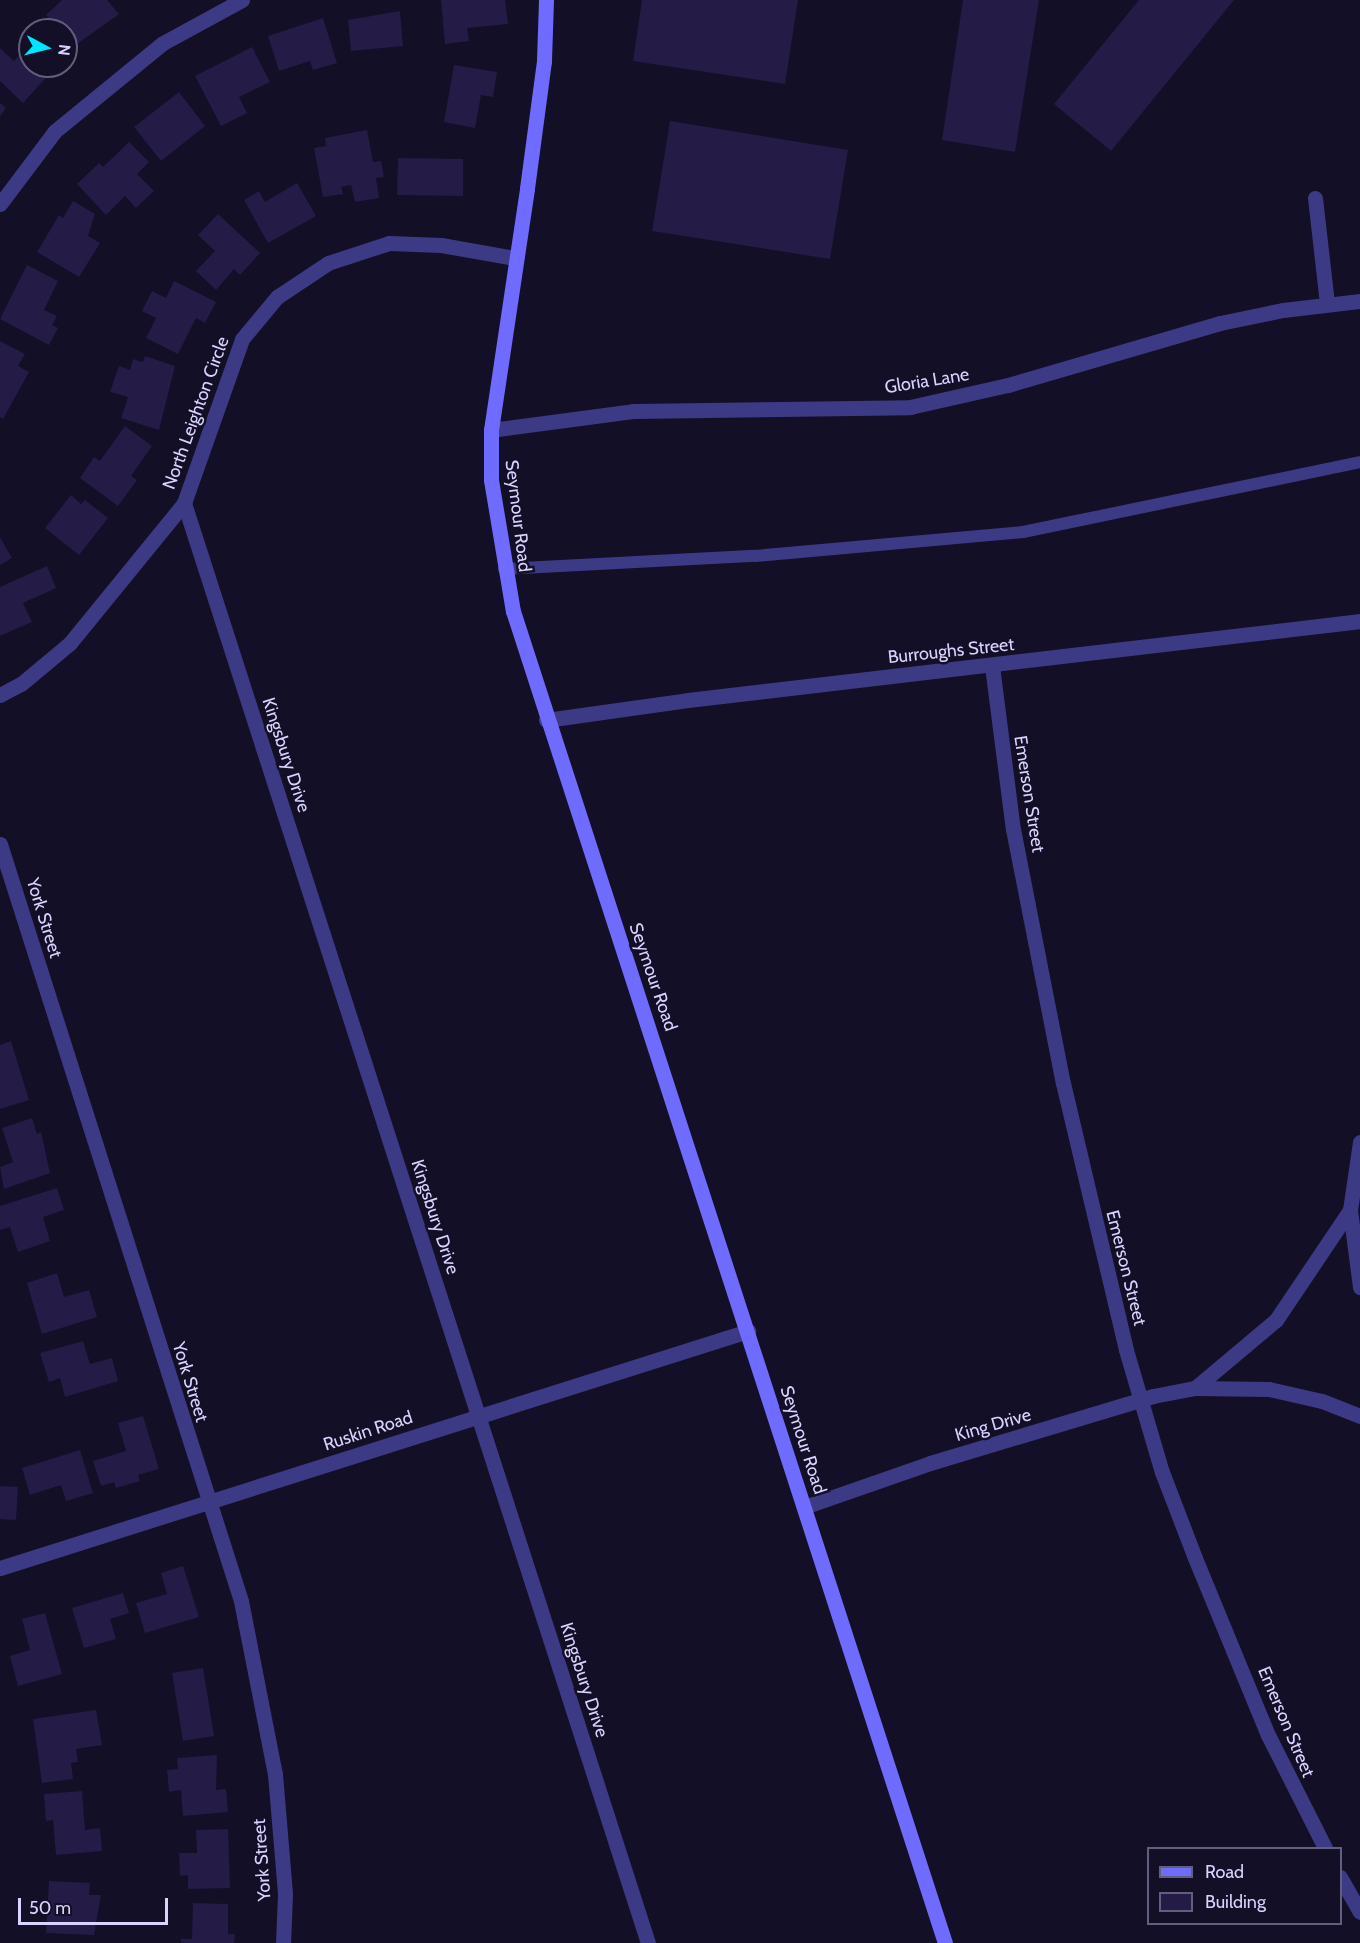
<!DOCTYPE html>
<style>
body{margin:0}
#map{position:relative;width:1360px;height:1943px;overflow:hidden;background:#130f26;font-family:Cabin,sans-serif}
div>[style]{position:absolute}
.building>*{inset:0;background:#241b47}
.lane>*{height:12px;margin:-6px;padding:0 6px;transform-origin:6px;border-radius:6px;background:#3d3a85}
.street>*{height:15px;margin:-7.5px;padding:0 7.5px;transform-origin:7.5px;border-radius:7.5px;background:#3d3a85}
.secondary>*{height:15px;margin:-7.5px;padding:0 7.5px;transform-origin:7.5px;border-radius:7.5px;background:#6f6bff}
span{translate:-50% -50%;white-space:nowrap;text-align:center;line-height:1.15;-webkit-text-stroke:5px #130f26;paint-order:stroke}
.street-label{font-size:18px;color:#d9d4ff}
.legend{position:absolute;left:1147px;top:1847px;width:195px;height:78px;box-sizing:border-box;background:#130f26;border:2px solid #625e7d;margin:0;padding:8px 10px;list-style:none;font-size:18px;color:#d9d4ff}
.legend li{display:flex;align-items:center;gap:12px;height:30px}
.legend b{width:30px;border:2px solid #625e7d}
.north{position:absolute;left:18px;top:18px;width:60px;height:60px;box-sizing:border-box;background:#130f26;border:2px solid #625e7d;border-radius:50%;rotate:97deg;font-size:16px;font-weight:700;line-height:24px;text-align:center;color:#d9d4ff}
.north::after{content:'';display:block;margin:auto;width:21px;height:27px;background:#00e5ff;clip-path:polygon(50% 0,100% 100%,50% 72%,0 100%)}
.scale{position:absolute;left:18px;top:1898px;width:150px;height:27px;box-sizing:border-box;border:3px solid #d9d4ff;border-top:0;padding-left:8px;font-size:18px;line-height:21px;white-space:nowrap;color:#d9d4ff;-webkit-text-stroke:4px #130f26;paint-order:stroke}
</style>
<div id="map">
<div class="building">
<div style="clip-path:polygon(62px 0,107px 0,119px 14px,73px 47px,66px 38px,66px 30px,59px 30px,46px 15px)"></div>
<div style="clip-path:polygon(441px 0,505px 0,508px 24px,467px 28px,469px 41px,445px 44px)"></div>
<div style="clip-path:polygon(642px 0,798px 0,785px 84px,633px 61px)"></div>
<div style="clip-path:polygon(963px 0,1039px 0,1015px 152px,942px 140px)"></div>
<div style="clip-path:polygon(1139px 0,1234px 0,1111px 151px,1054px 104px)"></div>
<div style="clip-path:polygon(400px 11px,403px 46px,351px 51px,348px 20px)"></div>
<div style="clip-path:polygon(323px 18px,337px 63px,313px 70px,310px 61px,279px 71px,268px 36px)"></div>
<div style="clip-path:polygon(30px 44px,30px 66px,48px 66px,53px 70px,23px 103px,0 81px,0 48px,14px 61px)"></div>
<div style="clip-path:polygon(252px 47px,270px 82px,239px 97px,247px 113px,221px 126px,195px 76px)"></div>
<div style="clip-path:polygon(454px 65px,497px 72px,493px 97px,481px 95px,475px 128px,444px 122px)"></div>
<div style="clip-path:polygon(179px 92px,205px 126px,161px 161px,134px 127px)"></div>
<div style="clip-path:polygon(0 103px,6px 108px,0 116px)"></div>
<div style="clip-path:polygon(670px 121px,848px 150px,830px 259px,652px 231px)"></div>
<div style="clip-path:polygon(367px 130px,373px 162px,381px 161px,384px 177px,376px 178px,379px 198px,355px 202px,351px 185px,341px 187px,343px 194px,323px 197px,314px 148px,326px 146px,325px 138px)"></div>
<div style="clip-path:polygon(129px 142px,149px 162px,137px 174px,154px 191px,136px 208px,125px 196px,106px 215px,77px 184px,99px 163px,103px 167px)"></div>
<div style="clip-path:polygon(398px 158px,463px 159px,463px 196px,397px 195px)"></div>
<div style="clip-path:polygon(297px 183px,316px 216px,268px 243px,244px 200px,259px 191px,265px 202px)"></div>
<div style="clip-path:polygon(73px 201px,95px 214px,88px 236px,100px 243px,79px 277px,37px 252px,59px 215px,63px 218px)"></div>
<div style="clip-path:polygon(218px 214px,260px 253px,240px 275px,234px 269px,216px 290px,196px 271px,215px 251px,198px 235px)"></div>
<div style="clip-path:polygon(27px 265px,58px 281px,44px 310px,57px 316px,52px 325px,58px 328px,49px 345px,0 319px)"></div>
<div style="clip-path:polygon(174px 281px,216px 302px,205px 323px,196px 318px,178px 354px,146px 338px,156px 318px,142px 311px,152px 291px,166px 298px)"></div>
<div style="clip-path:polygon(0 341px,25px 354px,18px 366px,29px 372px,3px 419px,0 417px)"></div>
<div style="clip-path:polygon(145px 356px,175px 366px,159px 430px,121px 418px,128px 397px,110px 392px,119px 366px,130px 370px,133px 359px,143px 362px)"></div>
<div style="clip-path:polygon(125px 426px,152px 446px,131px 476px,137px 480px,118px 506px,80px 478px,94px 457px,100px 461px)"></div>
<div style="clip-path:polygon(71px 495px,81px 504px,85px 500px,108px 518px,79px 555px,45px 528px)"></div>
<div style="clip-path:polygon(0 537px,12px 558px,0 565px)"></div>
<div style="clip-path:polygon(47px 566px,56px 588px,23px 603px,32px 622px,0 636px,0 587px)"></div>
<div style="clip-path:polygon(11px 1041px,29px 1100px,0 1109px,0 1045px)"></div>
<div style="clip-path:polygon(32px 1118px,37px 1134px,41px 1132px,50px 1173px,4px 1189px,0 1167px,13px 1162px,2px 1128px)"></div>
<div style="clip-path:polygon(57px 1188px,64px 1210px,43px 1217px,50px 1241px,18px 1252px,10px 1227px,0 1230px,0 1206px)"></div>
<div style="clip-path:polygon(57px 1273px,64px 1297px,89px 1290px,97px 1317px,42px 1334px,27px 1283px)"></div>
<div style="clip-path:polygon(83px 1341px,90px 1364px,112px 1358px,118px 1381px,65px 1397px,60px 1378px,49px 1382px,40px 1353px)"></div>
<div style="clip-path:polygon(143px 1416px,159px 1469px,138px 1475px,140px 1481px,116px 1488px,114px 1482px,101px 1486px,93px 1461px,126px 1451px,118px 1423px)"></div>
<div style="clip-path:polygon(80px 1450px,93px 1493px,66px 1501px,61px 1485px,30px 1495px,22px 1468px)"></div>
<div style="clip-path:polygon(0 1486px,18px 1487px,16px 1520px,0 1519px)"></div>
<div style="clip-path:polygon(183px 1566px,199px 1617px,145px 1633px,136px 1603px,167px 1594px,161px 1573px)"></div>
<div style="clip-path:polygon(123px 1593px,129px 1613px,110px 1619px,116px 1639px,84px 1648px,72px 1608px)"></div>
<div style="clip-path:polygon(45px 1613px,62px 1674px,18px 1686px,10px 1656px,30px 1650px,22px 1619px)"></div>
<div style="clip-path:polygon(203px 1668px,214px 1736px,183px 1741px,172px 1673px)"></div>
<div style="clip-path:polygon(96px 1710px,102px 1745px,76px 1749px,78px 1762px,71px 1763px,73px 1779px,42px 1783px,33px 1719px)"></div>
<div style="clip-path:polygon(217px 1755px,216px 1790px,226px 1789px,228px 1812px,183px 1816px,181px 1790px,169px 1792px,167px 1770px,178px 1769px,177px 1758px)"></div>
<div style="clip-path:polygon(82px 1791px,85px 1830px,100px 1828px,102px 1851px,56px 1855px,53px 1820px,46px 1821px,44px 1794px)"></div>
<div style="clip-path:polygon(228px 1829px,230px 1888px,188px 1889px,188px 1875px,180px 1876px,179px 1853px,197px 1853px,196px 1830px)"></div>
<div style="clip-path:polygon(49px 1881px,90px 1883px,89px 1895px,101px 1895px,94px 1935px,46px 1933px)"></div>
<div style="clip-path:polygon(193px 1903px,228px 1904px,228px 1934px,235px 1934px,234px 1943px,181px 1943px,181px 1939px,192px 1939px)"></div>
</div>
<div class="lane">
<div style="left:504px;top:569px;width:251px;rotate:-3deg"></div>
<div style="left:755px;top:556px;width:269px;rotate:-5.1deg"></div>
<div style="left:1023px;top:532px;width:344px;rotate:-11.7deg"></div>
</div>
<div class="street">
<div style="left:1315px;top:198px;width:106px;rotate:83.5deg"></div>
<div style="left:0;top:204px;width:91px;rotate:-53deg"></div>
<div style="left:55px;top:131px;width:139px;rotate:-39.2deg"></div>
<div style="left:163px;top:43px;width:90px;rotate:-28.6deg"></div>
<div style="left:491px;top:430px;width:143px;rotate:-7.6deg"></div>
<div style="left:633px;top:411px;width:277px;rotate:-0.8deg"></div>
<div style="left:910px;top:407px;width:100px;rotate:-12.7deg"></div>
<div style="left:1008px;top:385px;width:221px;rotate:-16.3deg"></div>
<div style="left:1220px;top:323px;width:64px;rotate:-11.7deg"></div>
<div style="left:1283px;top:310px;width:78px;rotate:-6.7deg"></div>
<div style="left:184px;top:503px;width:1513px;rotate:72.14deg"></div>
<div style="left:992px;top:666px;width:164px;rotate:82.7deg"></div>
<div style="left:1013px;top:829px;width:259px;rotate:78.9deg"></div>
<div style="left:1063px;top:1083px;width:274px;rotate:76.7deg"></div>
<div style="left:1126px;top:1350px;width:127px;rotate:73.6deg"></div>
<div style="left:1162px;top:1472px;width:92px;rotate:69deg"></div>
<div style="left:1195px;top:1558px;width:191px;rotate:67.6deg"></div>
<div style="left:1268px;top:1735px;width:127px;rotate:63.2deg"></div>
<div style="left:0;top:695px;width:24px;rotate:-28deg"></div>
<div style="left:21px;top:684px;width:64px;rotate:-39.9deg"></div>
<div style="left:70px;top:643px;width:181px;rotate:-50.8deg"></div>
<div style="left:184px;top:503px;width:174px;rotate:-70.5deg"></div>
<div style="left:242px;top:339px;width:55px;rotate:-50.2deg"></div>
<div style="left:277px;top:297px;width:61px;rotate:-33.7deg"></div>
<div style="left:328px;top:263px;width:64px;rotate:-18.2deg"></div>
<div style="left:389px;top:243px;width:52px;rotate:2.2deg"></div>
<div style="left:441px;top:245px;width:75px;rotate:10deg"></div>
<div style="left:546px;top:720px;width:143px;rotate:-8deg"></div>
<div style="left:688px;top:700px;width:677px;rotate:-6.7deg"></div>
<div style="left:0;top:844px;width:794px;rotate:72.34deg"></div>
<div style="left:241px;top:1601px;width:176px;rotate:78.9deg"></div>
<div style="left:275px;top:1774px;width:120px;rotate:85.2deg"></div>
<div style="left:285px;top:1894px;width:49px;rotate:92.3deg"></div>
<div style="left:1360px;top:1142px;width:69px;rotate:98.4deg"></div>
<div style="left:1350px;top:1210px;width:78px;rotate:82.6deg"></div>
<div style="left:1196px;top:1388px;width:73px;rotate:0.8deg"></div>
<div style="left:1269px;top:1389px;width:54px;rotate:12.8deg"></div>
<div style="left:1322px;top:1401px;width:41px;rotate:21.5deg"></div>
<div style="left:804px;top:1507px;width:133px;rotate:-19.2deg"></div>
<div style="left:930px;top:1463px;width:233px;rotate:-16.7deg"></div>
<div style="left:1153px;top:1396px;width:43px;rotate:-10.8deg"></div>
<div style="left:1195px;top:1388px;width:106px;rotate:-40deg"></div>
<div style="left:1276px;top:1320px;width:133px;rotate:-56.1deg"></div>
<div style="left:0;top:1568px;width:785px;rotate:-17.58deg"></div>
<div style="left:1340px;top:1877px;width:40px;rotate:60.3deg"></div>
</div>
<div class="secondary">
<div style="left:546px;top:0;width:61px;rotate:91.9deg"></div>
<div style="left:544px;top:61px;width:129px;rotate:97.6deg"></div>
<div style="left:527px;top:189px;width:244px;rotate:98.5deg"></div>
<div style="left:491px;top:430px;width:50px;rotate:90deg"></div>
<div style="left:491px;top:480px;width:133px;rotate:80.5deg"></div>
<div style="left:513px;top:611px;width:1400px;rotate:72.03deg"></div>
</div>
<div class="street-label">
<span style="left:927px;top:381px;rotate:-9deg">Gloria Lane</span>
<span style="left:196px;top:413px;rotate:-70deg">North Leighton Circle</span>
<span style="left:518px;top:516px;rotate:83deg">Seymour Road</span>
<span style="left:951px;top:651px;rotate:-6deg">Burroughs Street</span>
<span style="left:286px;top:755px;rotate:72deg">Kingsbury Drive</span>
<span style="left:1029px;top:794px;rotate:81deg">Emerson Street</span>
<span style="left:44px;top:918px;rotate:73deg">York Street</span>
<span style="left:653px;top:977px;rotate:71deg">Seymour Road</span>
<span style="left:435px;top:1217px;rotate:72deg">Kingsbury Drive</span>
<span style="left:1126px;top:1268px;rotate:76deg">Emerson Street</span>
<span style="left:190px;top:1382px;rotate:73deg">York Street</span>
<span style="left:993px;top:1425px;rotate:-16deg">King Drive</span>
<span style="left:368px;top:1431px;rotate:-18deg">Ruskin Road</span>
<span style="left:803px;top:1440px;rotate:72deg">Seymour Road</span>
<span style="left:584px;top:1680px;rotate:72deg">Kingsbury Drive</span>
<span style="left:1286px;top:1722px;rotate:67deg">Emerson Street</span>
<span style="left:262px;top:1860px;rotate:-94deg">York Street</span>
</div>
<ul class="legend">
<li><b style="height:8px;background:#6f6bff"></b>Road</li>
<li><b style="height:16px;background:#241b47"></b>Building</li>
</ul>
<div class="north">N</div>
<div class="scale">50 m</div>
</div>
